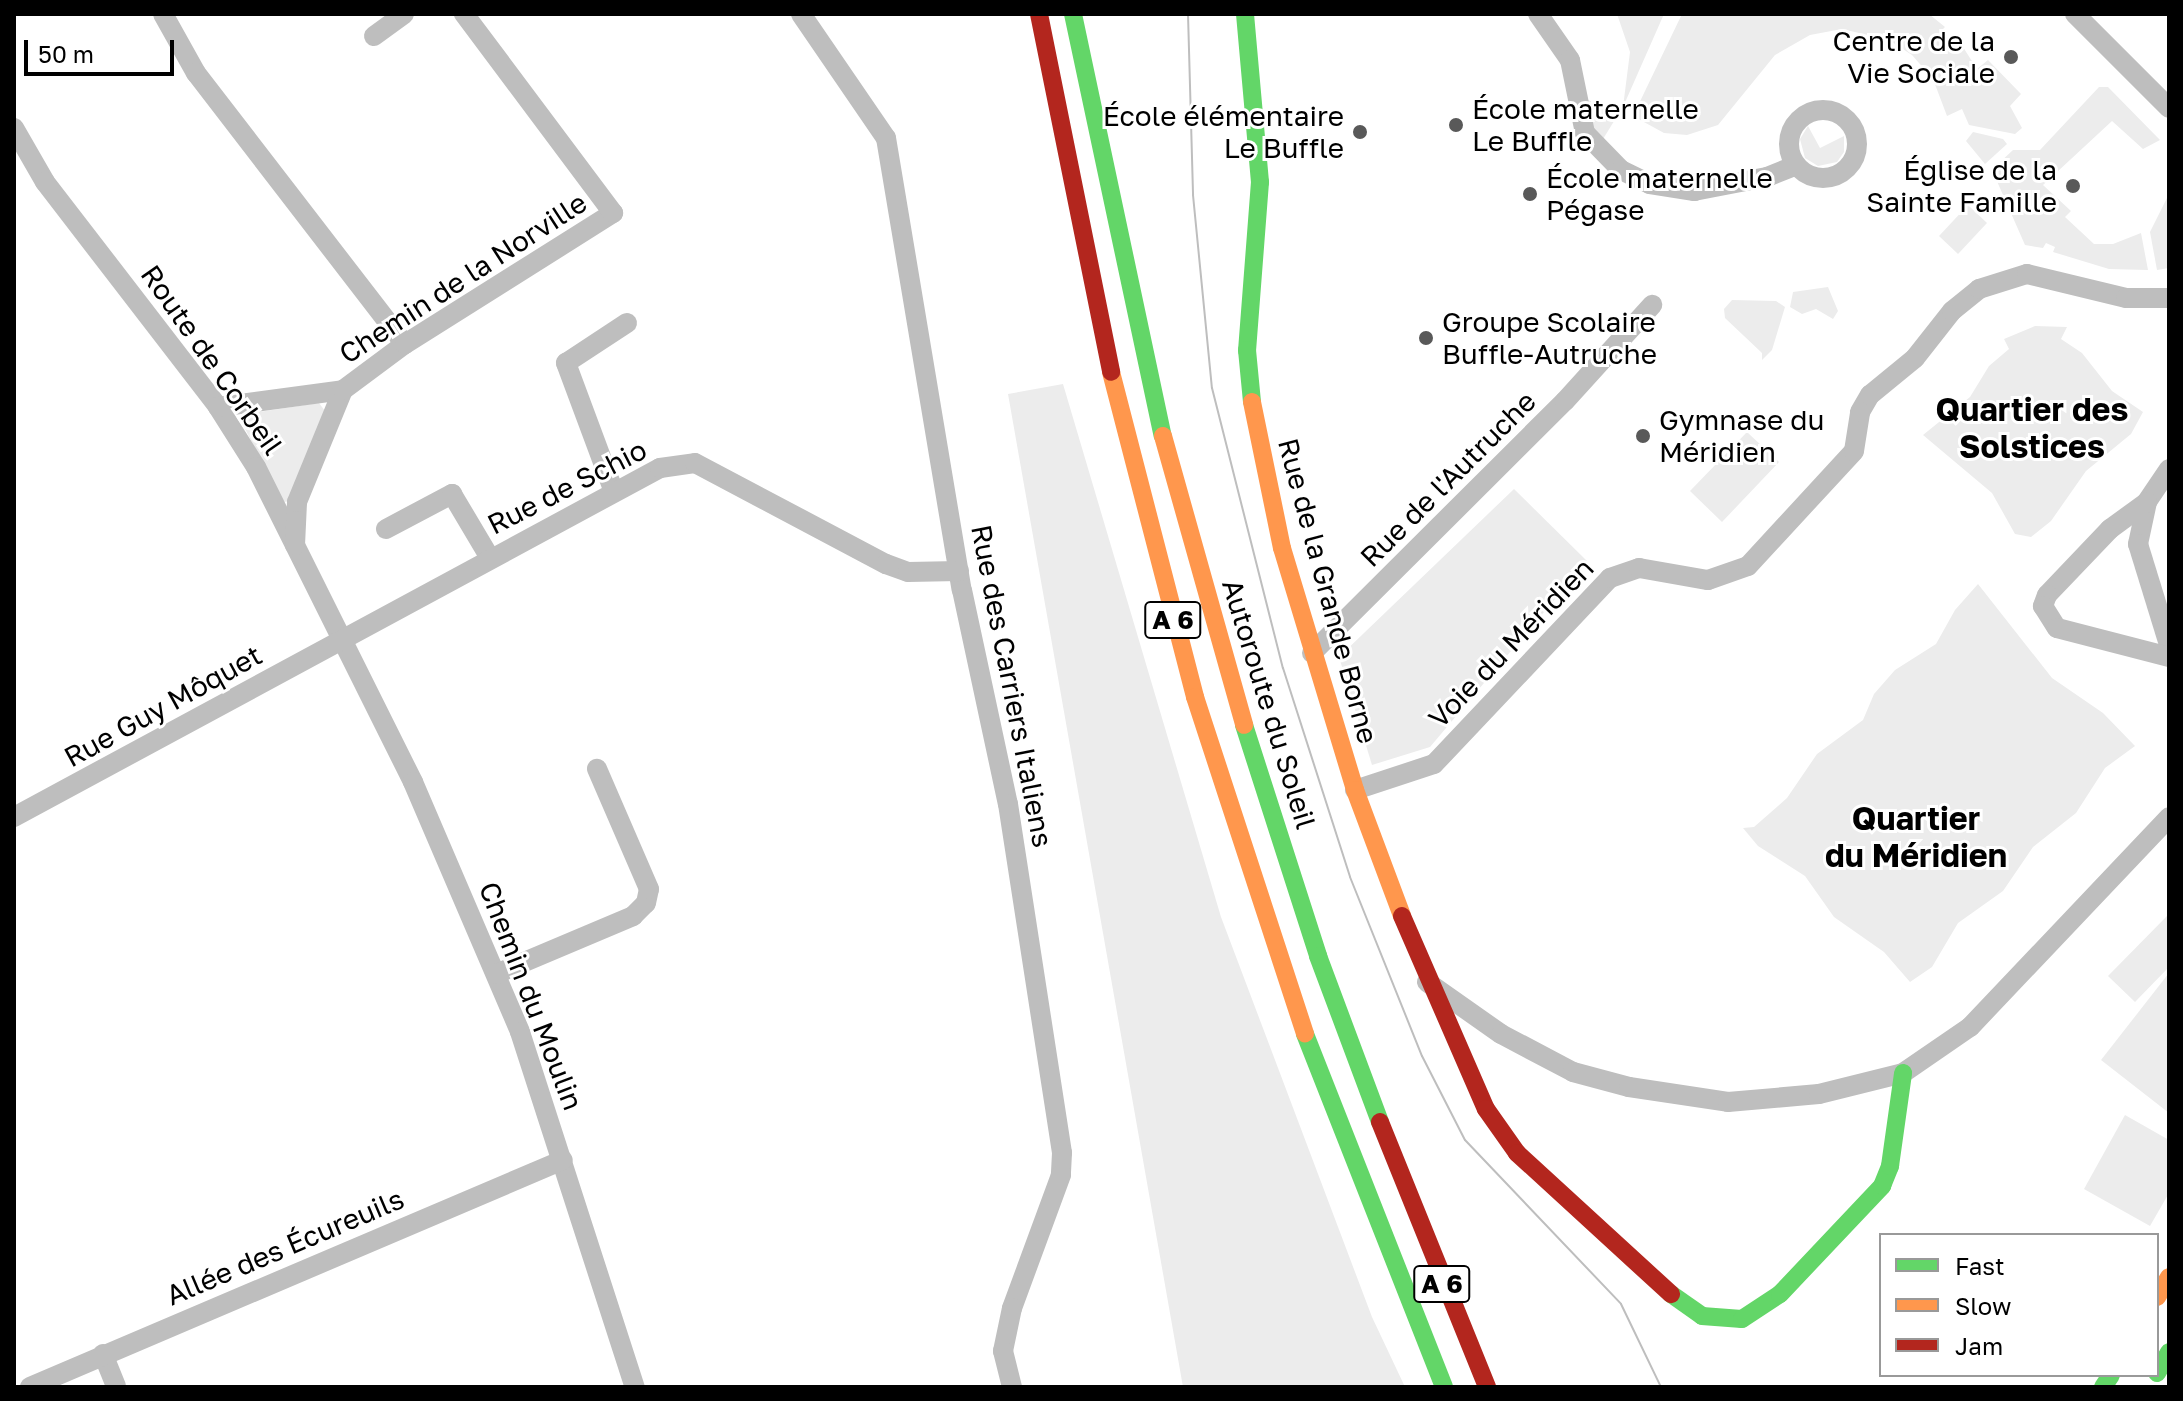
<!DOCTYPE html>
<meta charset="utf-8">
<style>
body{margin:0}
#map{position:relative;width:2183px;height:1401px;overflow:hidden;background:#fff;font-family:"Golos Text",sans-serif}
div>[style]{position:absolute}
.green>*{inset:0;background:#ececec}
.street>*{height:20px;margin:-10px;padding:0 10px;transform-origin:10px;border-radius:10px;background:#bebebe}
.street>.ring{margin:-10px;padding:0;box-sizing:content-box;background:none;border:20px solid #bebebe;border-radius:50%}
.fast>*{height:18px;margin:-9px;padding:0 9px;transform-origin:9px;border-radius:9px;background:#63d668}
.slow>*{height:18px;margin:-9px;padding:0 9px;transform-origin:9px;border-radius:9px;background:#ff974d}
.jam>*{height:18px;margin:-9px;padding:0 9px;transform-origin:9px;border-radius:9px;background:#b3261e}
.tram>*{height:2px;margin:-1px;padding:0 1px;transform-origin:1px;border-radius:1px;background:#bebebe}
.dots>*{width:22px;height:22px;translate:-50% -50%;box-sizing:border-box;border:4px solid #fff;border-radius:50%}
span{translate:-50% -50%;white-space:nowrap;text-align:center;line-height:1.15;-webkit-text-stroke:6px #fff;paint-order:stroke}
.shield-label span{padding:2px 6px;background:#fff;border:2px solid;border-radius:6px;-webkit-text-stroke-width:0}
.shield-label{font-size:26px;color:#000;font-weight:700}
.poi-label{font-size:28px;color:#000}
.right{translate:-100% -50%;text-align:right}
.left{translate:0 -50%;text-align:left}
.street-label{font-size:28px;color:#000}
.quarter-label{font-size:32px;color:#000;font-weight:700}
.frame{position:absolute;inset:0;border:16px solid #000;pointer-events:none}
.legend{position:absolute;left:1879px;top:1233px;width:280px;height:144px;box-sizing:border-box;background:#fff;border:2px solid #999;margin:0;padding:10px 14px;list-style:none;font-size:24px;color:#000}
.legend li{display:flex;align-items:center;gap:16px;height:40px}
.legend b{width:40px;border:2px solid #999}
.scale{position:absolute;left:24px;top:40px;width:150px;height:36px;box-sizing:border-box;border:4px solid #000;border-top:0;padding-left:10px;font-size:24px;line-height:28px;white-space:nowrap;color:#000;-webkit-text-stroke:6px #fff;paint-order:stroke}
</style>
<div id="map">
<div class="green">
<div style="clip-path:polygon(1617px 14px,1664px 14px,1623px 107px,1630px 52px)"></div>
<div style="clip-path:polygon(1682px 14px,1929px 14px,1945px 27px,1940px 32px,1949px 41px,1955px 37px,1961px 44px,1977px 69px,1988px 60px,2021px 94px,2010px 106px,2022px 128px,2015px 134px,1969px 125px,1962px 109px,1947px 116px,1933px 79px,1912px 55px,1889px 40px,1842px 29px,1810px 35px,1775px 55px,1718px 125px,1687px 135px,1664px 133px,1633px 116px)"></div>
<div style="clip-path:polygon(2099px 87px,2108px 87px,2160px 140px,2143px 149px,2112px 121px,2043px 185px,2071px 211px,2065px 217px,2094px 244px,2113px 244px,2141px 233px,2148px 270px,2109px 269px,2053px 252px,2055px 247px,2046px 243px,2043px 248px,2025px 245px,1996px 179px,1998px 164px,2013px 150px,2040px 150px)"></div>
<div style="clip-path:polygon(1581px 97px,1619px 113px,1600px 144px)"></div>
<div style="clip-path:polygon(1808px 126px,1820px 148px,1844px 136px,1844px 152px,1837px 162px,1818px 166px,1805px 158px,1800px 139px)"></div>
<div style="clip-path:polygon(1973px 132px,2003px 139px,2007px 144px,1985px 164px,1966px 141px)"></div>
<div style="clip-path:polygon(2169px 194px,2169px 268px,2157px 270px,2150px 232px)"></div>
<div style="clip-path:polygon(1968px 205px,1987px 223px,1958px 254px,1939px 236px)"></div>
<div style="clip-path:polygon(1828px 287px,1838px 311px,1833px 319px,1816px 309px,1802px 314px,1790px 307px,1793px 292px)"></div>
<div style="clip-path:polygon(1732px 300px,1776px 301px,1785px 307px,1772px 350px,1762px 360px,1762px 353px,1725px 318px,1724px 309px)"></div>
<div style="clip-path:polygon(2035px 326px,2067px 327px,2061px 339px,2082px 353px,2112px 391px,2143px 412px,2131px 434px,2086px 471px,2051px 521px,2031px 537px,2015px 534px,1992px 493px,1923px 435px,1970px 397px,1989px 366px,2009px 349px,2004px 339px)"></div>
<div style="clip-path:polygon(1063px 384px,1221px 917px,1372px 1317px,1405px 1387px,1183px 1387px,1008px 394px)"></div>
<div style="clip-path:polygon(319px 403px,325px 411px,291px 501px,283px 502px,242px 423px,246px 414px)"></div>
<div style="clip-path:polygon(1747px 432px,1779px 462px,1722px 522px,1690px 491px)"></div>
<div style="clip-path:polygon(1514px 489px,1587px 561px,1430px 747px,1372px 765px,1339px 657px)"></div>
<div style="clip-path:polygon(1978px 584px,2052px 678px,2103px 713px,2135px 746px,2105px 768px,2076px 813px,2033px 847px,2003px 891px,1958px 923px,1932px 967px,1910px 982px,1884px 952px,1834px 917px,1805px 876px,1758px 846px,1743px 828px,1754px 827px,1787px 798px,1817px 754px,1863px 720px,1874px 694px,1895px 670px,1936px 644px,1955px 610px)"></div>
<div style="clip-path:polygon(2167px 916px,2169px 967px,2135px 1002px,2108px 976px)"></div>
<div style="clip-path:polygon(2169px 973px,2169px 1113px,2101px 1060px)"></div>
<div style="clip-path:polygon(2125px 1115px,2169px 1140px,2169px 1193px,2150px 1226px,2084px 1189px)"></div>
</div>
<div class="street">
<div style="left:163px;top:14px;width:68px;rotate:60.8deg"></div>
<div style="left:196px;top:73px;width:342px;rotate:52.4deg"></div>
<div style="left:801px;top:14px;width:150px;rotate:55.6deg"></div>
<div style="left:886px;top:138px;width:458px;rotate:80.5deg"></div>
<div style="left:962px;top:590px;width:219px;rotate:77.9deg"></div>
<div style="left:1008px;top:804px;width:353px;rotate:81.2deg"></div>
<div style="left:1062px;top:1153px;width:22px;rotate:93deg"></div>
<div style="left:1061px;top:1175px;width:142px;rotate:110.2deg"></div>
<div style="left:1012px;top:1308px;width:44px;rotate:101.8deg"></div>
<div style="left:1003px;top:1351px;width:37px;rotate:76deg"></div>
<div style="left:1538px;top:14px;width:56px;rotate:55.2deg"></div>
<div style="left:1570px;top:60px;width:75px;rotate:78.4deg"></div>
<div style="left:1585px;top:133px;width:52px;rotate:45.8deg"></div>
<div style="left:1621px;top:170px;width:32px;rotate:26deg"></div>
<div style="left:1650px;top:184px;width:45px;rotate:9deg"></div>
<div style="left:1694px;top:191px;width:74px;rotate:-10.9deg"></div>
<div style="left:1767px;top:177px;width:31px;rotate:-22deg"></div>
<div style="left:2075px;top:14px;width:133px;rotate:45deg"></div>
<div style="left:374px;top:36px;width:37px;rotate:-36deg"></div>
<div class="ring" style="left:1789px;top:110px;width:48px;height:48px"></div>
<div style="left:14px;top:128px;width:62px;rotate:60.1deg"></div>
<div style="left:45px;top:182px;width:284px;rotate:52.4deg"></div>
<div style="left:218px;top:407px;width:71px;rotate:57.7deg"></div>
<div style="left:256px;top:467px;width:352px;rotate:63.5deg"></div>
<div style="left:413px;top:782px;width:272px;rotate:66.8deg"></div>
<div style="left:520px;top:1032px;width:373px;rotate:72.1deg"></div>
<div style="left:218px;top:407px;width:126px;rotate:-7.7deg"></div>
<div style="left:2169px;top:469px;width:40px;rotate:124deg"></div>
<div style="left:2147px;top:502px;width:43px;rotate:102.1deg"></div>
<div style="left:2138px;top:544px;width:106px;rotate:72.9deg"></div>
<div style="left:614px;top:492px;width:138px;rotate:-110.4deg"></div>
<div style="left:566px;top:363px;width:73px;rotate:-33.3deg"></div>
<div style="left:2147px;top:502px;width:46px;rotate:143.9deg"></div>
<div style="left:2110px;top:529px;width:91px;rotate:133.7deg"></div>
<div style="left:2047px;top:595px;width:12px;rotate:110deg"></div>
<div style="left:2043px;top:606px;width:26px;rotate:58deg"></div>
<div style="left:2057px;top:628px;width:116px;rotate:14.5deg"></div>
<div style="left:386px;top:529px;width:75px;rotate:-27.9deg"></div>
<div style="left:452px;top:494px;width:74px;rotate:59.3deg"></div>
<div style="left:295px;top:545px;width:43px;rotate:-87.3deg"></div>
<div style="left:297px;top:502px;width:121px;rotate:-67.7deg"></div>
<div style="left:343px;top:390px;width:77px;rotate:-36.6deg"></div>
<div style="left:405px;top:344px;width:246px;rotate:-32.2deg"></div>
<div style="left:613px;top:213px;width:249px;rotate:-126.8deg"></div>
<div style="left:1312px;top:653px;width:357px;rotate:-44.9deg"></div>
<div style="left:1565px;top:401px;width:130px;rotate:-47.8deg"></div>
<div style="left:1355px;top:790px;width:83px;rotate:-18.2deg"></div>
<div style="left:1434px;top:764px;width:256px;rotate:-46.6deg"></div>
<div style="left:1610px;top:578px;width:31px;rotate:-19deg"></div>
<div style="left:1639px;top:568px;width:70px;rotate:9.9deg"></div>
<div style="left:1708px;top:580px;width:42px;rotate:-19.3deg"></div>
<div style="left:1748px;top:566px;width:156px;rotate:-47.3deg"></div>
<div style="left:1854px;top:451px;width:39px;rotate:-81deg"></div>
<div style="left:1860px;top:412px;width:20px;rotate:-60deg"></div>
<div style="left:1870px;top:395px;width:58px;rotate:-39.4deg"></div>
<div style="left:1915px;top:358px;width:60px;rotate:-51.8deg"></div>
<div style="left:1952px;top:311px;width:35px;rotate:-39deg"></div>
<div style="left:1979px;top:289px;width:50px;rotate:-17.4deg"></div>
<div style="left:2027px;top:274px;width:102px;rotate:13.6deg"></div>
<div style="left:2126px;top:298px;width:43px"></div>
<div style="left:14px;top:817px;width:734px;rotate:-28.38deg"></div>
<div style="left:660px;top:468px;width:35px;rotate:-8deg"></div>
<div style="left:695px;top:463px;width:216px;rotate:27.9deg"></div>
<div style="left:886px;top:564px;width:23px;rotate:20deg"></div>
<div style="left:908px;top:572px;width:51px;rotate:-1.1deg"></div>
<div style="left:496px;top:974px;width:149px;rotate:-22.9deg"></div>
<div style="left:633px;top:916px;width:18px;rotate:-45deg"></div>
<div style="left:646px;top:903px;width:14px;rotate:-78deg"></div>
<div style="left:649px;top:889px;width:131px;rotate:-113.4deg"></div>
<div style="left:1427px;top:982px;width:90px;rotate:35.1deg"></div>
<div style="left:1501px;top:1034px;width:81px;rotate:27.8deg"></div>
<div style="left:1573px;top:1072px;width:58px;rotate:15deg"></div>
<div style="left:1629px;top:1087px;width:100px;rotate:8.6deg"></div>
<div style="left:1728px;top:1102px;width:91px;rotate:-5deg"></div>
<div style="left:1819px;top:1094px;width:87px;rotate:-14deg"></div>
<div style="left:1903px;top:1073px;width:81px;rotate:-34.5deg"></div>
<div style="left:1970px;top:1027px;width:289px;rotate:-46.5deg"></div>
<div style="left:103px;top:1354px;width:35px;rotate:68deg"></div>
<div style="left:30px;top:1387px;width:579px;rotate:-23.07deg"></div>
</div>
<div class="fast">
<div style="left:1073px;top:14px;width:431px;rotate:78deg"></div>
<div style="left:1245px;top:14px;width:169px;rotate:84.9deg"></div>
<div style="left:1260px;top:182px;width:169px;rotate:94.4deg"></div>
<div style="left:1247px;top:350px;width:52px;rotate:84.5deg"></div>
<div style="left:1244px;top:725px;width:243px;rotate:72.2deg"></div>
<div style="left:1318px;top:956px;width:177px;rotate:69.5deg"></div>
<div style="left:1305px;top:1034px;width:379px;rotate:68.5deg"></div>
<div style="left:1671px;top:1294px;width:38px;rotate:35deg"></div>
<div style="left:1702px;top:1316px;width:40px;rotate:4.3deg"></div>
<div style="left:1742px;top:1319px;width:45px;rotate:-33.3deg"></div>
<div style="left:1780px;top:1294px;width:149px;rotate:-46.6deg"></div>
<div style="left:1882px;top:1186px;width:22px;rotate:-68deg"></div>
<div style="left:1890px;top:1166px;width:94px;rotate:-82deg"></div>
<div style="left:2157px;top:1373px;width:24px;rotate:-60deg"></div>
<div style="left:2103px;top:1387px;width:14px;rotate:-56deg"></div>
</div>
<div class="slow">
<div style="left:1111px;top:372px;width:336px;rotate:75.5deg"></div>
<div style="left:1195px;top:697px;width:354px;rotate:71.9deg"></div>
<div style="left:1252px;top:402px;width:149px;rotate:78.4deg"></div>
<div style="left:1282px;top:548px;width:253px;rotate:73.2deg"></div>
<div style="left:1355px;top:790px;width:134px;rotate:69.5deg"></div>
<div style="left:1163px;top:436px;width:300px;rotate:74.3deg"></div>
<div style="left:2157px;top:1297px;width:23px;rotate:-59deg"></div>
</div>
<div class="jam">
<div style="left:1039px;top:14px;width:365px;rotate:78.6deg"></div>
<div style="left:1402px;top:916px;width:210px;rotate:66.5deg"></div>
<div style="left:1486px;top:1109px;width:54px;rotate:54.8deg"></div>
<div style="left:1517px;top:1153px;width:209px;rotate:42.5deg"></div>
<div style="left:1380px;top:1122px;width:286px;rotate:68deg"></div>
</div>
<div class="tram">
<div style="left:1188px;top:14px;width:181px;rotate:88.4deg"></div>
<div style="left:1193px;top:195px;width:194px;rotate:84.4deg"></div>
<div style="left:1212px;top:388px;width:289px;rotate:75.8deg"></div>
<div style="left:1283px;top:668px;width:219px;rotate:72.2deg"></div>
<div style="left:1350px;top:877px;width:193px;rotate:68.1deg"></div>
<div style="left:1422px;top:1056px;width:94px;rotate:62.9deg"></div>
<div style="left:1465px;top:1140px;width:226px;rotate:46.4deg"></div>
<div style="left:1621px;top:1304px;width:92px;rotate:64.3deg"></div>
</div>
<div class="dots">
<div style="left:2011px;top:57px;background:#595959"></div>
<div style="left:1456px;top:125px;background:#595959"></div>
<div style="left:1360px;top:132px;background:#595959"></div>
<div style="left:2073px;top:186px;background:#595959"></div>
<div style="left:1530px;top:194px;background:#595959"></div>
<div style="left:1426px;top:338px;background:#595959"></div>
<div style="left:1643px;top:436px;background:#595959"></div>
</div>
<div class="shield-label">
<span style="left:1173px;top:620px">A 6</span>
<span style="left:1442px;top:1284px">A 6</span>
</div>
<div class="poi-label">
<span class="right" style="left:1995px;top:57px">Centre de la<br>Vie Sociale</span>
<span class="left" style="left:1472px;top:125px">École maternelle<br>Le Buffle</span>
<span class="right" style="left:1344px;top:132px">École élémentaire<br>Le Buffle</span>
<span class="right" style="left:2057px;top:186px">Église de la<br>Sainte Famille</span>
<span class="left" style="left:1546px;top:194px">École maternelle<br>Pégase</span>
<span class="left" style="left:1442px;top:338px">Groupe Scolaire<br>Buffle-Autruche</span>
<span class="left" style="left:1659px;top:436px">Gymnase du<br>Méridien</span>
</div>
<div class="street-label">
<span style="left:463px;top:278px;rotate:-33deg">Chemin de la Norville</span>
<span style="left:212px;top:360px;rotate:55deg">Route de Corbeil</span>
<span style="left:1448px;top:479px;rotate:-45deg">Rue de l'Autruche</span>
<span style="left:567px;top:487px;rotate:-27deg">Rue de Schio</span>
<span style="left:1328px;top:591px;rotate:75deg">Rue de la Grande Borne</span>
<span style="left:1511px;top:643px;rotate:-46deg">Voie du Méridien</span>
<span style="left:1012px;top:686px;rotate:79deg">Rue des Carriers Italiens</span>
<span style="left:1269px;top:704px;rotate:73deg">Autoroute du Soleil</span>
<span style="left:163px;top:706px;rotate:-29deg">Rue Guy Môquet</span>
<span style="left:531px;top:996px;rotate:69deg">Chemin du Moulin</span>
<span style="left:285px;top:1247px;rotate:-23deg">Allée des Écureuils</span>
</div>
<div class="quarter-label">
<span style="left:2032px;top:428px">Quartier des<br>Solstices</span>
<span style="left:1916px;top:837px">Quartier<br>du Méridien</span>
</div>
<div class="frame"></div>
<ul class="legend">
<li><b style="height:10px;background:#63d668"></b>Fast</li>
<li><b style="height:10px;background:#ff974d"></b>Slow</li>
<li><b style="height:10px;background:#b3261e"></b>Jam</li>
</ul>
<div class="scale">50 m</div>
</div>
